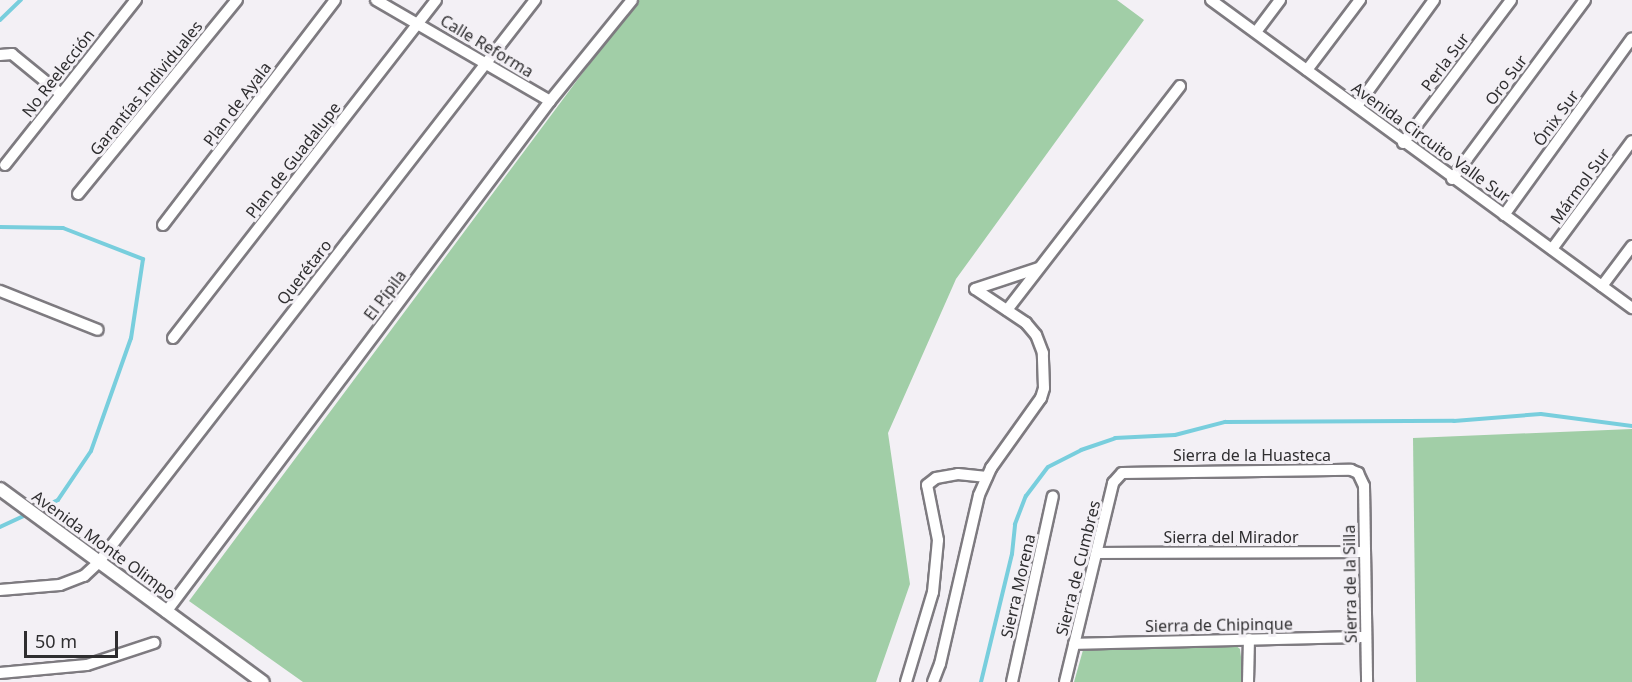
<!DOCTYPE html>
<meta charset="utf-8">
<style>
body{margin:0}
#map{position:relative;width:1632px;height:682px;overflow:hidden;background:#f3f0f5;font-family:"Noto Sans",sans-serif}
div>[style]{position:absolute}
.green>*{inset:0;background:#a1cea7}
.stream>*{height:4px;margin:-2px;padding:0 2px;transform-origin:2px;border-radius:2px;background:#78cedd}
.roads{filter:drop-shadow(2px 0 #7e7b80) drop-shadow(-2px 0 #7e7b80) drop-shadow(0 2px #7e7b80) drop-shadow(0 -2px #7e7b80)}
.minor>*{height:10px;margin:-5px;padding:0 5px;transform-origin:5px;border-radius:5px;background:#fff}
.tertiary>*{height:12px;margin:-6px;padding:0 6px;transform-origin:6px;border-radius:6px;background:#fff}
span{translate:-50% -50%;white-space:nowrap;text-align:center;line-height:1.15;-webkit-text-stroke:6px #f3f0f5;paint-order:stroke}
.street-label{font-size:16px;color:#2f2e30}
.scale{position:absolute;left:24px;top:631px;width:94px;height:27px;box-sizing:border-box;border:3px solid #2f2e30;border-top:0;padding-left:8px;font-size:18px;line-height:21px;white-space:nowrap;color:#2f2e30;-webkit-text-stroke:4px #f3f0f5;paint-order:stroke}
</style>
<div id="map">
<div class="green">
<div style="clip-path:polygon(637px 0,1117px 0,1144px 20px,956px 279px,888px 433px,910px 584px,876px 682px,303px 682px,189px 601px)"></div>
<div style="clip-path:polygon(1632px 429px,1632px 682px,1416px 682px,1413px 438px)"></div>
<div style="clip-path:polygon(1234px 644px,1240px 649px,1244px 682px,1074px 682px,1083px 650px)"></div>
</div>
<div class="stream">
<div style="left:0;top:20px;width:29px;rotate:-44deg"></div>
<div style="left:0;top:227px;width:63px;rotate:0.9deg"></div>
<div style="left:63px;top:228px;width:86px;rotate:21.2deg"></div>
<div style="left:143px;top:259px;width:80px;rotate:98.6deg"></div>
<div style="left:131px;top:338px;width:120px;rotate:109.5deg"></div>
<div style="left:91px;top:451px;width:59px;rotate:124deg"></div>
<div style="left:58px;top:500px;width:64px;rotate:155deg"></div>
<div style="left:981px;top:682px;width:132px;rotate:-76.4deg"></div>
<div style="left:1012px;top:554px;width:30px;rotate:-84deg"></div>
<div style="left:1015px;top:524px;width:30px;rotate:-69deg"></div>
<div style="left:1026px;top:496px;width:36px;rotate:-53deg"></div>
<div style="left:1048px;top:467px;width:37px;rotate:-27deg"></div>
<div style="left:1081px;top:450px;width:36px;rotate:-19deg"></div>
<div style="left:1115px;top:438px;width:60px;rotate:-2.9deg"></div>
<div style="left:1175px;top:435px;width:52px;rotate:-14.6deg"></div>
<div style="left:1225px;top:422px;width:229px;rotate:-0.3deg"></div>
<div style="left:1454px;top:421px;width:87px;rotate:-4.6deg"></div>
<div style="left:1541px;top:414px;width:92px;rotate:7.5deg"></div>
</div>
<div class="roads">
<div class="minor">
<div style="left:376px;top:0;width:201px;rotate:30.1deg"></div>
<div style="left:1211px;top:0;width:522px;rotate:36.19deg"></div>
<div style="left:1256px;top:32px;width:40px;rotate:-53deg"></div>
<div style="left:0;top:55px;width:12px;rotate:-5deg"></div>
<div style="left:12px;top:54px;width:63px;rotate:39.2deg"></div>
<div style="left:1307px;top:70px;width:88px;rotate:-52.9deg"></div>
<div style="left:1357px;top:106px;width:131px;rotate:-54deg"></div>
<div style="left:1403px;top:143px;width:179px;rotate:-52.9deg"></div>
<div style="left:5px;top:165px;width:211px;rotate:-51.6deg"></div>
<div style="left:1452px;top:179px;width:223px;rotate:-53.4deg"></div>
<div style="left:78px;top:194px;width:251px;rotate:-50.7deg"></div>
<div style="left:1504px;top:215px;width:218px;rotate:-54.1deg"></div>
<div style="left:163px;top:225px;width:283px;rotate:-52.6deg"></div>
<div style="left:1552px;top:249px;width:134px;rotate:-53.5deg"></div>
<div style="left:1602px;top:286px;width:50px;rotate:-53.1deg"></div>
<div style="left:975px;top:289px;width:67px;rotate:-18.2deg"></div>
<div style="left:0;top:291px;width:105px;rotate:21.7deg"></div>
<div style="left:1007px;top:310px;width:283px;rotate:-52.3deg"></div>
<div style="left:173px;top:338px;width:428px;rotate:-52.1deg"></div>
<div style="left:1098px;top:553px;width:265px;rotate:-0.2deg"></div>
<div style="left:0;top:590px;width:60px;rotate:-4.8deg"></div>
<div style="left:60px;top:585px;width:26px;rotate:-21deg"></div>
<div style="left:84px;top:576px;width:19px;rotate:-43deg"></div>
<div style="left:98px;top:563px;width:713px;rotate:-52.18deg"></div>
<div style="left:166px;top:612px;width:639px;rotate:-53.08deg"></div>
<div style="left:550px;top:101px;width:130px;rotate:-50.9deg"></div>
<div style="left:1074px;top:644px;width:291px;rotate:-1.4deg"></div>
<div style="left:0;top:673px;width:87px;rotate:-5.3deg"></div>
<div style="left:87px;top:665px;width:71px;rotate:-18.2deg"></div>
<div style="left:906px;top:682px;width:94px;rotate:-73.3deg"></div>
<div style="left:933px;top:592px;width:52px;rotate:-84.5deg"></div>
<div style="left:938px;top:540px;width:56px;rotate:-101.3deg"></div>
<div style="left:927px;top:485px;width:11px;rotate:-38deg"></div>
<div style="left:936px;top:478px;width:22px;rotate:-10deg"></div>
<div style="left:958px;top:474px;width:29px;rotate:6deg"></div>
<div style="left:933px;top:682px;width:19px;rotate:-69deg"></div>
<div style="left:940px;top:664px;width:173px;rotate:-77deg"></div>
<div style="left:979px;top:495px;width:30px;rotate:-66deg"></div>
<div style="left:991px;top:468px;width:86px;rotate:-54.5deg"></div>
<div style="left:1041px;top:398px;width:10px;rotate:-73deg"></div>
<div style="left:1044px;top:388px;width:35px;rotate:-92deg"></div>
<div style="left:1043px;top:353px;width:19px;rotate:-111deg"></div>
<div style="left:1036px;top:335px;width:16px;rotate:-130deg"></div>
<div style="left:1026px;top:323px;width:61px;rotate:-146.3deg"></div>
<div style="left:1012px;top:682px;width:190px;rotate:-77.6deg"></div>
<div style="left:1065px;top:682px;width:205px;rotate:-76.4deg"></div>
<div style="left:1113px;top:483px;width:13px;rotate:-48deg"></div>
<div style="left:1122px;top:473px;width:229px;rotate:-0.8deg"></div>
<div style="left:1351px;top:470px;width:8px;rotate:23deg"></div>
<div style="left:1358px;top:473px;width:14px;rotate:65deg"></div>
<div style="left:1364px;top:486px;width:196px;rotate:89.1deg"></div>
<div style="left:1248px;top:682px;width:43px;rotate:-88.7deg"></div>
</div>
<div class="tertiary">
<div style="left:0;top:489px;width:326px;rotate:36.3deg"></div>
</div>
</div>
<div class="street-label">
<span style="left:487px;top:46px;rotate:31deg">Calle Reforma</span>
<span style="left:1445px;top:62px;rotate:-53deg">Perla Sur</span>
<span style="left:58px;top:73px;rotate:-52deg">No Reelección</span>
<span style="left:1506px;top:80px;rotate:-53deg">Oro Sur</span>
<span style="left:146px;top:88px;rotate:-51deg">Garantías Individuales</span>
<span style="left:237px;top:104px;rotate:-53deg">Plan de Ayala</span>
<span style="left:1556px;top:118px;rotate:-54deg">Ónix Sur</span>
<span style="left:1431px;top:142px;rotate:36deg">Avenida Circuito Valle Sur</span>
<span style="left:293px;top:160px;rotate:-52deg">Plan de Guadalupe</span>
<span style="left:1580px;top:186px;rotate:-54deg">Mármol Sur</span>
<span style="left:304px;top:272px;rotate:-52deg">Querétaro</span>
<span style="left:385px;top:295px;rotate:-53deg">El Pípila</span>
<span style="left:1252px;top:455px">Sierra de la Huasteca</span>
<span style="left:1231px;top:537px">Sierra del Mirador</span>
<span style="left:104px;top:545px;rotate:36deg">Avenida Monte Olimpo</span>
<span style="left:1078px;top:568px;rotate:-76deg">Sierra de Cumbres</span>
<span style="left:1350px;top:584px;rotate:-91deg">Sierra de la Silla</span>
<span style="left:1018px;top:586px;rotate:-77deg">Sierra Morena</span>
<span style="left:1219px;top:625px;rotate:-1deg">Sierra de Chipinque</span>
</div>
<div class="scale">50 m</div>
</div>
